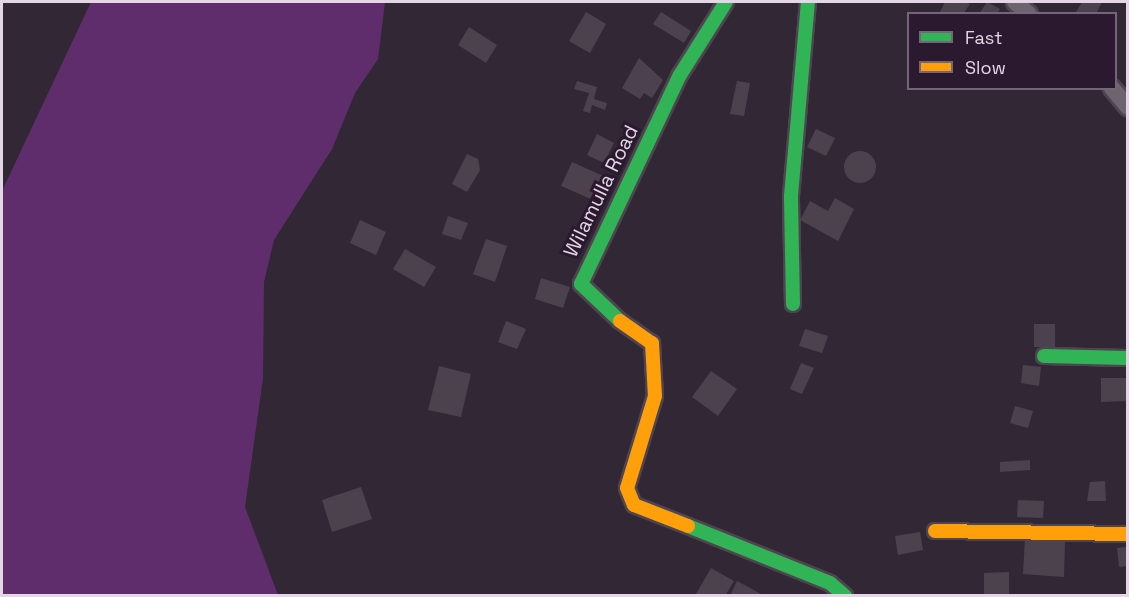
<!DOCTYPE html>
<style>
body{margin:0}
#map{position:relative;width:1129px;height:597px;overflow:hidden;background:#322835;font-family:"Space Grotesk",sans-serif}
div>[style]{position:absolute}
.water>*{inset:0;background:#602d6c}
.building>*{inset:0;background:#4b424d}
.round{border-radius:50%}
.roads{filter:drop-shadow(2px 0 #4e4550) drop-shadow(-2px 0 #4e4550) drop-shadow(0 2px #4e4550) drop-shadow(0 -2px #4e4550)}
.street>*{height:16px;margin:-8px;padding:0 8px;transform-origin:8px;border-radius:8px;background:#6d646f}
.fast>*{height:14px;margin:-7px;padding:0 7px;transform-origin:7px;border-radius:7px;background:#30b455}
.slow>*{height:14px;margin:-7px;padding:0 7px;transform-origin:7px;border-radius:7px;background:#ff9f0a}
span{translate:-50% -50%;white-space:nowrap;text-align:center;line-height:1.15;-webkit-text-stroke:6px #2b192f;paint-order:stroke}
.street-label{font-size:20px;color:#e3d7e6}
.frame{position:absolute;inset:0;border:3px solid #e3d7e6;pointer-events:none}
.legend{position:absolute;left:907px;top:12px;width:210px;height:78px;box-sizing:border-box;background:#2b192f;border:2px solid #756578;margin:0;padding:8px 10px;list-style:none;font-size:18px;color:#e3d7e6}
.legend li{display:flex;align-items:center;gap:12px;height:30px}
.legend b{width:30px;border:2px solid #756578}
</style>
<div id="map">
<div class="water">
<div style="clip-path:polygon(91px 2px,385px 2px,378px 59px,355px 93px,332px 149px,274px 240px,264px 282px,263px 378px,245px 507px,278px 595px,2px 595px,2px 191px)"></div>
</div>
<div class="building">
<div style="clip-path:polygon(945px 2px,966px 2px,970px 4px,963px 14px,939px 14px)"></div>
<div style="clip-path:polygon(987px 2px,1000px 9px,997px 14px,979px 14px)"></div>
<div style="clip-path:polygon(1082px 2px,1102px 2px,1096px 14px,1075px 14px)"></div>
<div style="clip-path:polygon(586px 12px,606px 24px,590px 53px,569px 41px)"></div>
<div style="clip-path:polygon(661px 12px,691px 31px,684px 43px,653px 24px)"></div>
<div style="clip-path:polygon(469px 27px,497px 45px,486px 63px,458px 45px)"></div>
<div style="clip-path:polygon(639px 58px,663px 80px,652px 98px,644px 93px,640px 99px,622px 88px)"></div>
<div style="clip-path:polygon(577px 81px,597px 87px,594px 99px,607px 103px,605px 110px,592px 105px,590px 113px,583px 111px,589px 93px,574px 89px)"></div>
<div style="clip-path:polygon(737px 81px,750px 83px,744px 116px,730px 114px)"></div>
<div style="clip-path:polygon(816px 129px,835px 138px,826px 156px,807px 147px)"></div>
<div style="clip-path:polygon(597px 134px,614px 143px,604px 163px,587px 155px)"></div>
<div class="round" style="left:844px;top:151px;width:32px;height:32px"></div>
<div style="clip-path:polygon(467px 154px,478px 159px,480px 170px,467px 192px,452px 184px)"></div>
<div style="clip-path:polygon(572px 162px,610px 179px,600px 203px,561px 186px)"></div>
<div style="clip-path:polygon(835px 198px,854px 209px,838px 241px,800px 220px,810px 201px,828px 211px)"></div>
<div style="clip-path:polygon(448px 216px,468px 223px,461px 240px,442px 234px)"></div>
<div style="clip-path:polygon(360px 220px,386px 232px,376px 255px,350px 243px)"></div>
<div style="clip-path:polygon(486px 239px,507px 246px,495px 282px,473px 274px)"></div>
<div style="clip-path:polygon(405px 249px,436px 267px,424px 287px,393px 269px)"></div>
<div style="clip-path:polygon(541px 278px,570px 287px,563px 308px,535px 299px)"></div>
<div style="clip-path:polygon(506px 321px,526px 329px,517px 349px,498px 342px)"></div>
<div style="clip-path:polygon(1034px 324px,1055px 324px,1055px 347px,1034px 347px)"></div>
<div style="clip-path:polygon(805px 329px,828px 336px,822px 353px,799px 346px)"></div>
<div style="clip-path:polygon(801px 363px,814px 368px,802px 394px,790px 389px)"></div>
<div style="clip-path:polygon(1023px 365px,1041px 367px,1039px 386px,1021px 383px)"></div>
<div style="clip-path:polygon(439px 366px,471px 374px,461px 417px,428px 410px)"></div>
<div style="clip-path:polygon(711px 371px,737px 389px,718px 416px,692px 397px)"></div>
<div style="clip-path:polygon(1101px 378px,1128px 378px,1128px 401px,1101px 402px)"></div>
<div style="clip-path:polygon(1015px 406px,1033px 411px,1028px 428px,1010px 423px)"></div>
<div style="clip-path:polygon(1030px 460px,1030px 470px,1000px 472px,1000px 462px)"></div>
<div style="clip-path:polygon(1105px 481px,1106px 501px,1087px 501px,1090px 482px)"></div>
<div style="clip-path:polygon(361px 487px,372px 519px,332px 532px,322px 500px)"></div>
<div style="clip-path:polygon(1018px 500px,1044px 501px,1043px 518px,1017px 517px)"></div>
<div style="clip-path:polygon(920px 532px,923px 550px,898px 555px,895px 536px)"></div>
<div style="clip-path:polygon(1025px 538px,1065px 540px,1064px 577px,1023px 574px)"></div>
<div style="clip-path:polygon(1128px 547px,1128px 566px,1119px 567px,1117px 548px)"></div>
<div style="clip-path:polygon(711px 568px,734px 581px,725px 596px,696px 594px)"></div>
<div style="clip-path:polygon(1009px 572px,1009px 596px,984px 596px,984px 573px)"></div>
<div style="clip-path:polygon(737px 581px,754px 590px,764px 596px,730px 596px)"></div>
</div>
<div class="roads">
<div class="street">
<div style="left:1015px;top:2px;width:18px;rotate:41deg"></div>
<div style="left:1112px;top:88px;width:25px;rotate:50deg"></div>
</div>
<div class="fast">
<div style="left:793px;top:304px;width:108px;rotate:-91.1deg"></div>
<div style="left:791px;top:196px;width:195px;rotate:-85deg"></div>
<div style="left:620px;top:321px;width:54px;rotate:-136.5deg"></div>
<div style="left:581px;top:284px;width:231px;rotate:-64.7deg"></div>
<div style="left:680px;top:75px;width:86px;rotate:-57.8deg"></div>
<div style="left:1044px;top:356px;width:84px;rotate:1.4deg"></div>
<div style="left:688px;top:526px;width:153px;rotate:21.9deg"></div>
<div style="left:830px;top:583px;width:20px;rotate:41deg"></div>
</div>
<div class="slow">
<div style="left:620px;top:321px;width:39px;rotate:35deg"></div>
<div style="left:652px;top:343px;width:53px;rotate:86.8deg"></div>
<div style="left:655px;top:396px;width:96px;rotate:106.9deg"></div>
<div style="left:627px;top:488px;width:18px;rotate:68deg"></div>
<div style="left:634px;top:505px;width:58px;rotate:21.3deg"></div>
<div style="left:935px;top:531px;width:193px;rotate:0.9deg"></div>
</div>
</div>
<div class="street-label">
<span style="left:601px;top:191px;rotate:-64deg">Wilamulla Road</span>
</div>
<div class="frame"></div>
<ul class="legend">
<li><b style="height:8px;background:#30b455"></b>Fast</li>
<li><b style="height:8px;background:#ff9f0a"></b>Slow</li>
</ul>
</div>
